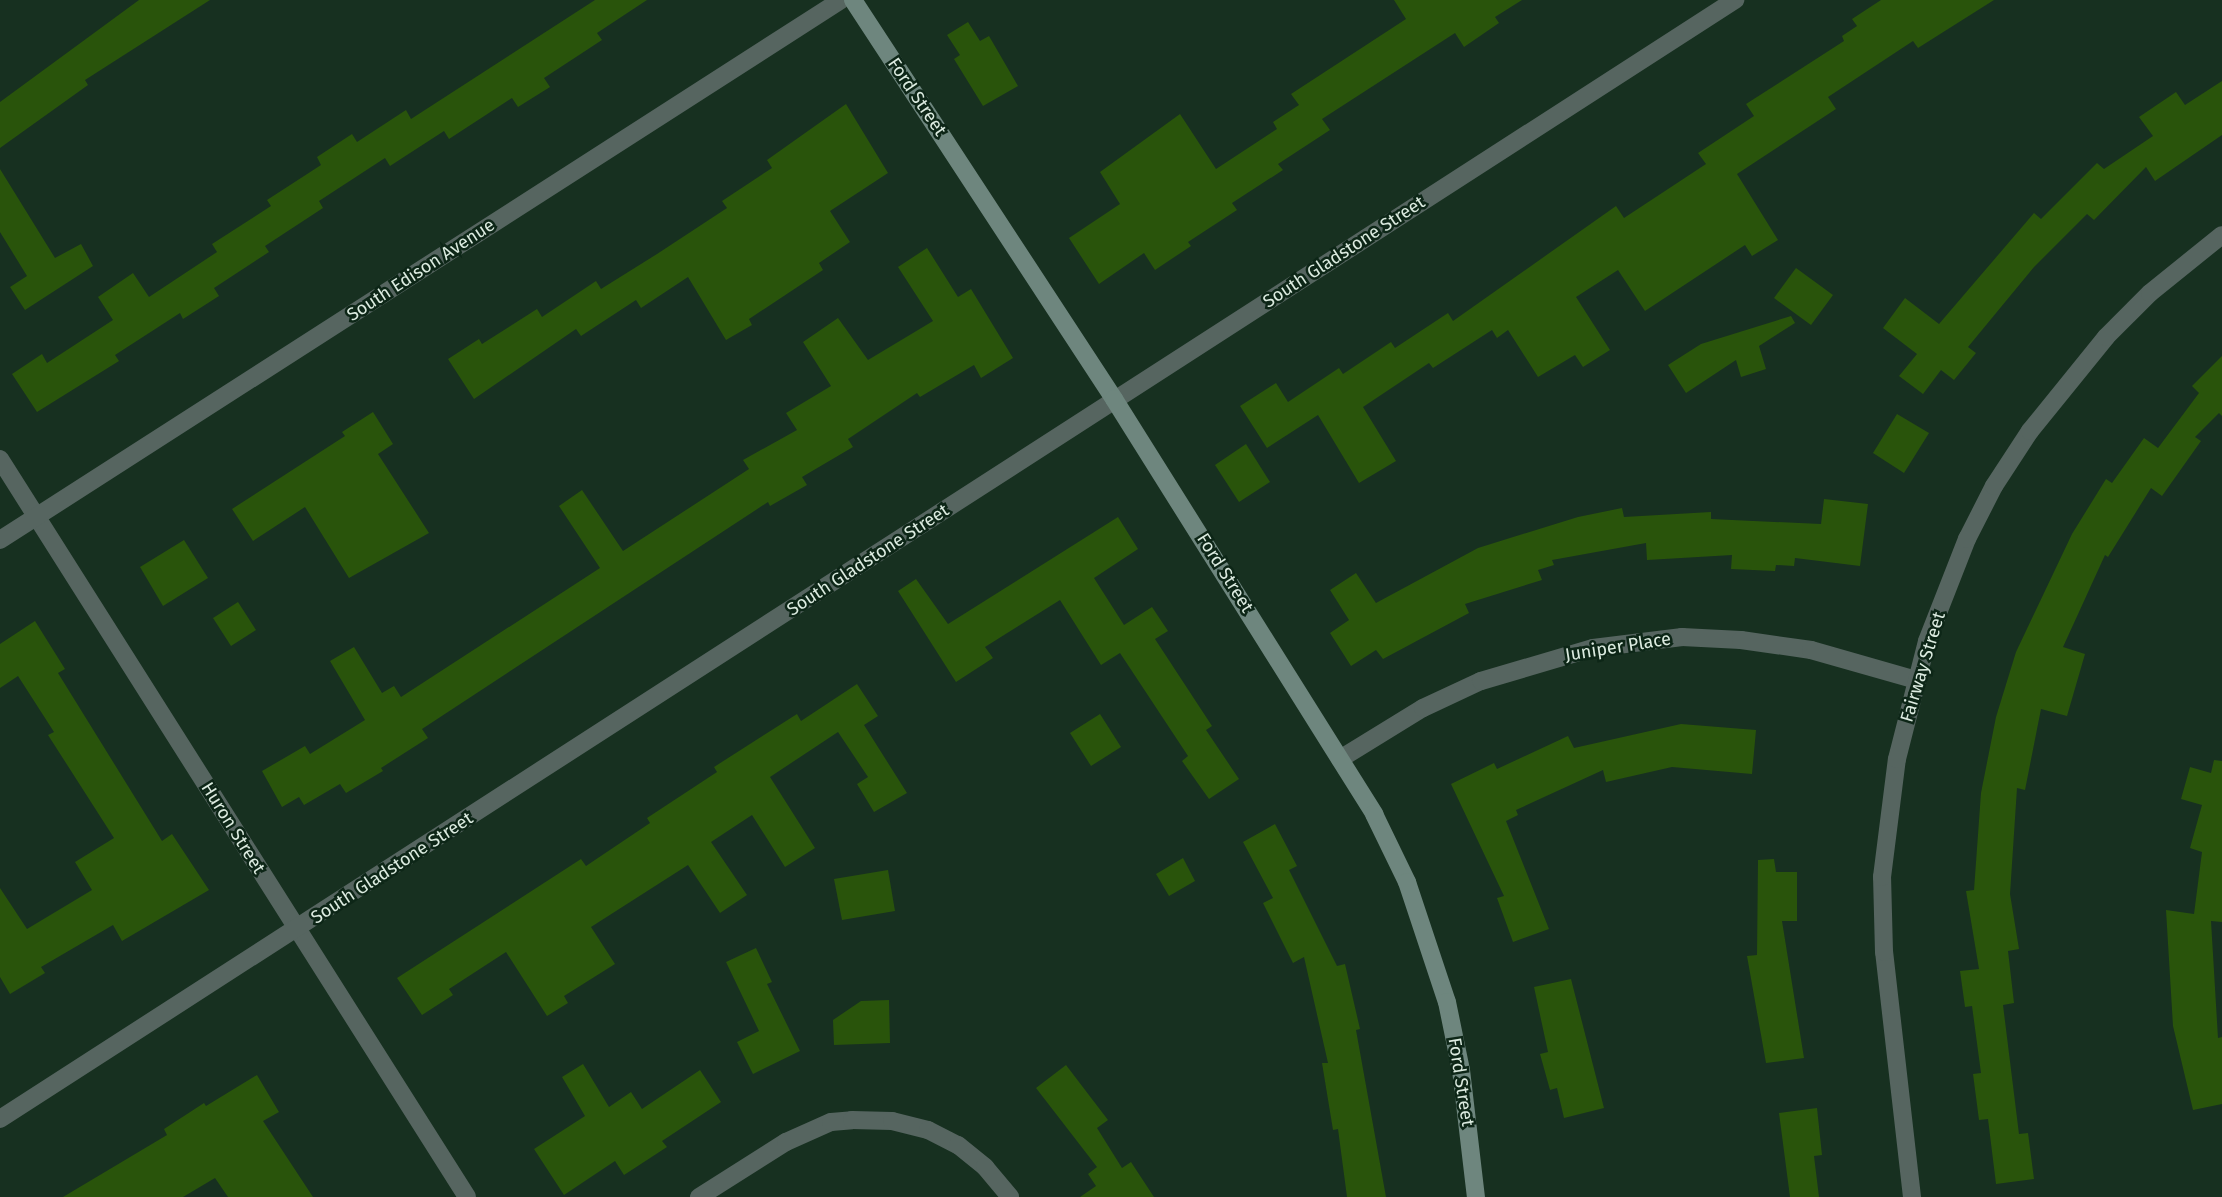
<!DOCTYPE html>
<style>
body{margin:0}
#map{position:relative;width:2222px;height:1197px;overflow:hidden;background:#173020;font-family:"Fira Sans",sans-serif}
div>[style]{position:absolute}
.building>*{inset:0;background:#29540b}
.street>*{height:18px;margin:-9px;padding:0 9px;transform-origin:9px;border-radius:9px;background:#566560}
.secondary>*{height:18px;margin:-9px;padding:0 9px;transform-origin:9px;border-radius:9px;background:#6e867e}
span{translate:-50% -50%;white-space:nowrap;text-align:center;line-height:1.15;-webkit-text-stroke:5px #0d2617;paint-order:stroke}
.street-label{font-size:18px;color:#dcebe0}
</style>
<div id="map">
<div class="building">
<div style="clip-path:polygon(139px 0,210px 0,85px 80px,88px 85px,0 148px,0 102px)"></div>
<div style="clip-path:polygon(595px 0,647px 0,597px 33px,602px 40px,544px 78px,550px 87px,518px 107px,512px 98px,449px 139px,444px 131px,390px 166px,385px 158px,319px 201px,323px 208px,265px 246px,269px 252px,214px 288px,219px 296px,183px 319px,180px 313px,115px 355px,119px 361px,37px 412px,12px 374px,42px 354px,47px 363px,113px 320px,98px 297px,133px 273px,149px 297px,217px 252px,212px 244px,271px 206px,267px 200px,321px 165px,317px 157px,352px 134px,357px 142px,406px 110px,411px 119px)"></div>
<div style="clip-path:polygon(1394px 0,1522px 0,1495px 17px,1499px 23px,1464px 47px,1455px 33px,1322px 119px,1330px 130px,1278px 164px,1283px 170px,1232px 203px,1237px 210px,1188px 242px,1191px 246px,1155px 270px,1144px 253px,1099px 284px,1069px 238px,1120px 204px,1100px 172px,1180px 114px,1216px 169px,1277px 129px,1273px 122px,1299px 105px,1291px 94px,1406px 19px)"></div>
<div style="clip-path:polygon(1881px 0,1994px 0,1918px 48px,1913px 41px,1828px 97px,1836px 109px,1737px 174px,1778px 240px,1752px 256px,1745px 245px,1645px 311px,1618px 270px,1576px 297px,1610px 350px,1583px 367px,1575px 355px,1538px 377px,1508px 330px,1497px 338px,1492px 330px,1433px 368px,1429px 363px,1363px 407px,1396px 461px,1359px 483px,1318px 415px,1267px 448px,1240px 406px,1276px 383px,1288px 402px,1339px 368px,1343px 374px,1391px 342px,1395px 348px,1448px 313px,1453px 321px,1616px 206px,1624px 218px,1706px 164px,1698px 153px,1754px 116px,1746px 104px,1844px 41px,1842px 36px,1857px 26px,1852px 19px)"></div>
<div style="clip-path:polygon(968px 22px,980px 41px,989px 36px,1018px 86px,983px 106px,954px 59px,960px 55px,947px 35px)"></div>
<div style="clip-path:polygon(2222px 81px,2222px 135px,2155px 181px,2146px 167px,2094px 220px,2087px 214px,2034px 267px,1968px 347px,1976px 353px,1954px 380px,1941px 370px,1923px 394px,1899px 376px,1917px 354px,1883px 328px,1905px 298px,1939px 324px,2034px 213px,2041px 219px,2097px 163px,2104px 169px,2153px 136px,2139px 117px,2176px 92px,2185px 105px)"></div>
<div style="clip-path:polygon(846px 104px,888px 173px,830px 211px,850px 242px,819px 263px,823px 270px,749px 319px,752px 325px,726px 340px,688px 277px,641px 308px,636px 300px,581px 336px,576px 329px,474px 399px,448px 359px,479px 339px,482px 344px,537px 309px,542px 317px,596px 281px,601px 289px,657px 254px,727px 208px,722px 201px,772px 168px,767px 160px)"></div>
<div style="clip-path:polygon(0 169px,55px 258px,81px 244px,93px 266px,25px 310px,10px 287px,27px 276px,0 232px)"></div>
<div style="clip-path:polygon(927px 248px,958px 297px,971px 289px,1013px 358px,981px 378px,974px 365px,920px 397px,917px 393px,848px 439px,853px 447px,802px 477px,807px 485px,770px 506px,768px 502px,422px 729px,428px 738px,381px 768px,383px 771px,346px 793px,340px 784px,304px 805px,299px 797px,282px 807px,262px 771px,305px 746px,310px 754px,365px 720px,330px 661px,354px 647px,382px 693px,394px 686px,401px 697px,600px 568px,559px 506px,582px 490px,623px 551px,749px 469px,743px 460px,797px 430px,786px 413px,831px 386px,803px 342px,838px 318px,868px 360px,933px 321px,898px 267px)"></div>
<div style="clip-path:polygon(1796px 268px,1833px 295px,1811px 325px,1774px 298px)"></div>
<div style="clip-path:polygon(1791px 316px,1795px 323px,1759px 346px,1766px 369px,1741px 377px,1736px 360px,1686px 393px,1668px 365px,1701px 344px)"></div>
<div style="clip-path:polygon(2222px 356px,2222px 416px,2219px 413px,2195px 437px,2201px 441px,2162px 496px,2151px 488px,2108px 557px,2105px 555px,2063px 647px,2085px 654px,2067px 716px,2041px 709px,2025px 790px,2017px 788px,2010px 894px,2019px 949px,2008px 951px,2014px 1003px,2003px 1005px,2019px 1134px,2028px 1133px,2034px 1179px,1996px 1184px,1988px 1119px,1979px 1120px,1973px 1074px,1981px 1073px,1972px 1006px,1965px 1007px,1960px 971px,1979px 969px,1966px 891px,1974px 890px,1981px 793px,1996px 717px,2016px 652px,2072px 534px,2106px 479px,2112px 483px,2144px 438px,2158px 448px,2199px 393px,2192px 386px)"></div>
<div style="clip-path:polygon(373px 412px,393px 444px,378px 454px,429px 533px,349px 578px,305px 507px,253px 541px,232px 509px,345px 436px,342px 432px)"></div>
<div style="clip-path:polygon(1897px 414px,1929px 433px,1904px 473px,1873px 453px)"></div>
<div style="clip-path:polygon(1246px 444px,1270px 482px,1239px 502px,1215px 465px)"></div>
<div style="clip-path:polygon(1824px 499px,1868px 504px,1860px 566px,1795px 558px,1794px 566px,1776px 565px,1775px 571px,1731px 569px,1732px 555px,1647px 560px,1646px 543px,1552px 560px,1554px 565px,1538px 570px,1542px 580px,1465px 604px,1469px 613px,1383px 659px,1376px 650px,1351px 666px,1330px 633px,1349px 620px,1330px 590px,1356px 573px,1376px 603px,1478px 548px,1578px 517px,1622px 508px,1624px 517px,1711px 512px,1711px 519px,1821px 524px)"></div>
<div style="clip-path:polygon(1118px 517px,1138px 549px,1094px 578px,1124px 625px,1152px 607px,1168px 631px,1155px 639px,1212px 726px,1206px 730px,1239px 779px,1209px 799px,1182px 761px,1188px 756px,1120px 653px,1101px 665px,1060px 600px,985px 647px,993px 658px,956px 682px,898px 591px,916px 579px,948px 624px)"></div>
<div style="clip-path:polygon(184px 540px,208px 578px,163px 606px,140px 567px)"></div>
<div style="clip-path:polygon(238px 602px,256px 630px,231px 646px,213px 618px)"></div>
<div style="clip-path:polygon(35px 621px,65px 669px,58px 673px,162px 841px,172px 834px,209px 890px,122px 941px,113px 925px,41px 967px,45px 973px,10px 994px,0 977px,0 888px,27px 929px,92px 890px,75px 862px,114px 838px,48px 735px,54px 732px,18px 676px,0 688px,0 644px)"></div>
<div style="clip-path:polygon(857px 684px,878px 716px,864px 725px,907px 793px,874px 812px,857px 784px,868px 777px,838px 732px,770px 777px,815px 848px,785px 867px,752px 815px,711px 842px,747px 895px,720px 913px,688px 865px,591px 927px,615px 964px,564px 996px,568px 1003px,547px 1016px,506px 952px,449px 989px,453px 995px,422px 1015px,397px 978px,581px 859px,586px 866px,650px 823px,647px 818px,717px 772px,714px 767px,797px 714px,801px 721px)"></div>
<div style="clip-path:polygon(1100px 714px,1121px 747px,1091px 766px,1070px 733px)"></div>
<div style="clip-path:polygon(1681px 724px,1756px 730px,1752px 774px,1672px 767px,1606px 782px,1603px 770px,1516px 810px,1518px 815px,1506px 821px,1549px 929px,1513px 942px,1497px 898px,1504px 896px,1451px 784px,1494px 763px,1497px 769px,1568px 736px,1574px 748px)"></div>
<div style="clip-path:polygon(2214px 760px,2222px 761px,2222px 922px,2211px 921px,2218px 1038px,2222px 1037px,2222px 1104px,2193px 1110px,2173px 1026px,2166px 910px,2194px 914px,2202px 852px,2190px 848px,2202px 805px,2181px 799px,2190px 767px,2211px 773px)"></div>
<div style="clip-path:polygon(1275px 824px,1297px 866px,1289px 870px,1337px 966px,1345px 964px,1360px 1029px,1356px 1030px,1386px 1197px,1347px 1197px,1338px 1129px,1333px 1130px,1322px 1063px,1328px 1063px,1304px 957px,1293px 963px,1263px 903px,1273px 898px,1243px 842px)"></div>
<div style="clip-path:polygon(1183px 858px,1195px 881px,1169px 896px,1156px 874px)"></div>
<div style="clip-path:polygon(1774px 859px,1776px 872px,1797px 872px,1797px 921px,1782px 921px,1804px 1058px,1766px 1063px,1747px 956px,1757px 955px,1758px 860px)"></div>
<div style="clip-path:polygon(888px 870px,895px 911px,842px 920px,834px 879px)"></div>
<div style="clip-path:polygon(756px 948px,772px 982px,767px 984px,800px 1051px,753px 1074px,737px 1042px,759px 1031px,726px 962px)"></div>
<div style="clip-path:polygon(1571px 979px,1604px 1108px,1564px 1118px,1557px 1088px,1550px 1090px,1540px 1054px,1548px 1052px,1534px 987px)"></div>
<div style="clip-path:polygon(889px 1000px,890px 1043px,834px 1045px,833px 1020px,861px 1001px)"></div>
<div style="clip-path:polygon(583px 1064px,609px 1107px,631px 1092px,642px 1109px,700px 1070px,721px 1102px,662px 1141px,667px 1147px,624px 1175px,615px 1161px,564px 1195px,534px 1149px,585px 1116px,562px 1077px)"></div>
<div style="clip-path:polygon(1066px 1065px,1108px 1120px,1097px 1128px,1122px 1168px,1131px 1162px,1154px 1197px,1080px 1197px,1096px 1186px,1088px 1174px,1097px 1167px,1036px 1088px)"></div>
<div style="clip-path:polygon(257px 1075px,279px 1112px,263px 1121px,313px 1197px,228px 1197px,215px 1178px,183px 1197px,63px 1197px,167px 1135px,164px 1129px,204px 1103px,206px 1106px)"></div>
<div style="clip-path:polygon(1817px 1108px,1822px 1155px,1814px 1156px,1819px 1197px,1790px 1197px,1779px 1113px)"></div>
</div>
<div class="street">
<div style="left:0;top:459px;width:873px;rotate:57.67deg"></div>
<div style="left:0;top:540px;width:999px;rotate:-32.7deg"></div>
<div style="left:1340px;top:759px;width:97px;rotate:-31.6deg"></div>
<div style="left:1423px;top:708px;width:64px;rotate:-25deg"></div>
<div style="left:1481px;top:681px;width:117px;rotate:-16.4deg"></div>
<div style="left:1593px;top:648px;width:90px;rotate:-7deg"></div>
<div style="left:1682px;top:637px;width:59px;rotate:2.9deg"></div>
<div style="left:1741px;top:640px;width:71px;rotate:8.1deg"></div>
<div style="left:1811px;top:650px;width:109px;rotate:15.9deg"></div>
<div style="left:0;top:1119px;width:2065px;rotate:-32.82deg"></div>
<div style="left:699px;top:1197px;width:103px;rotate:-32.3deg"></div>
<div style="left:786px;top:1142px;width:49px;rotate:-24deg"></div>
<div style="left:831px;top:1122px;width:21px;rotate:-5deg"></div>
<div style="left:852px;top:1120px;width:40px;rotate:1.4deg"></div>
<div style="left:892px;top:1121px;width:37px;rotate:14deg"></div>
<div style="left:928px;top:1130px;width:34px;rotate:27deg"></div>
<div style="left:958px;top:1145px;width:35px;rotate:39deg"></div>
<div style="left:985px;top:1167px;width:39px;rotate:50deg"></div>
<div style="left:1912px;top:1197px;width:247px;rotate:-96.5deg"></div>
<div style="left:1884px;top:952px;width:75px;rotate:-91.5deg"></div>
<div style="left:1882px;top:877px;width:119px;rotate:-82.8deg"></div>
<div style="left:1897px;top:759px;width:122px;rotate:-75.7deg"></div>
<div style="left:1927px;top:641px;width:110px;rotate:-68.6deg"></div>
<div style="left:1967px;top:539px;width:59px;rotate:-63deg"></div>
<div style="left:1994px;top:486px;width:66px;rotate:-56.8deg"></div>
<div style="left:2030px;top:431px;width:121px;rotate:-51deg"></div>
<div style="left:2106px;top:337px;width:62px;rotate:-45deg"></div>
<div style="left:2150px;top:293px;width:92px;rotate:-38.9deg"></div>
</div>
<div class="secondary">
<div style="left:853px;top:0;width:477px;rotate:56.8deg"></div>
<div style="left:1114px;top:399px;width:490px;rotate:57.9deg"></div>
<div style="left:1374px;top:814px;width:76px;rotate:64.1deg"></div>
<div style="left:1407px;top:882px;width:126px;rotate:71.6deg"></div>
<div style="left:1447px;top:1002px;width:69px;rotate:78.4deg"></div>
<div style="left:1461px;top:1070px;width:128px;rotate:83.3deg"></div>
</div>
<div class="street-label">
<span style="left:917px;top:97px;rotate:56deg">Ford Street</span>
<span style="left:1344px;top:252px;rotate:-33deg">South Gladstone Street</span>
<span style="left:421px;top:270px;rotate:-33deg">South Edison Avenue</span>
<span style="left:868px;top:560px;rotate:-33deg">South Gladstone Street</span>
<span style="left:1225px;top:573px;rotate:58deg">Ford Street</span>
<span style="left:1618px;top:647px;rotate:-9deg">Juniper Place</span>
<span style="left:1923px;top:667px;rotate:-73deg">Fairway Street</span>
<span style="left:233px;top:828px;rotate:58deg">Huron Street</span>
<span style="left:392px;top:868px;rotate:-33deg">South Gladstone Street</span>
<span style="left:1461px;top:1082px;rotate:81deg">Ford Street</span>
</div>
</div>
